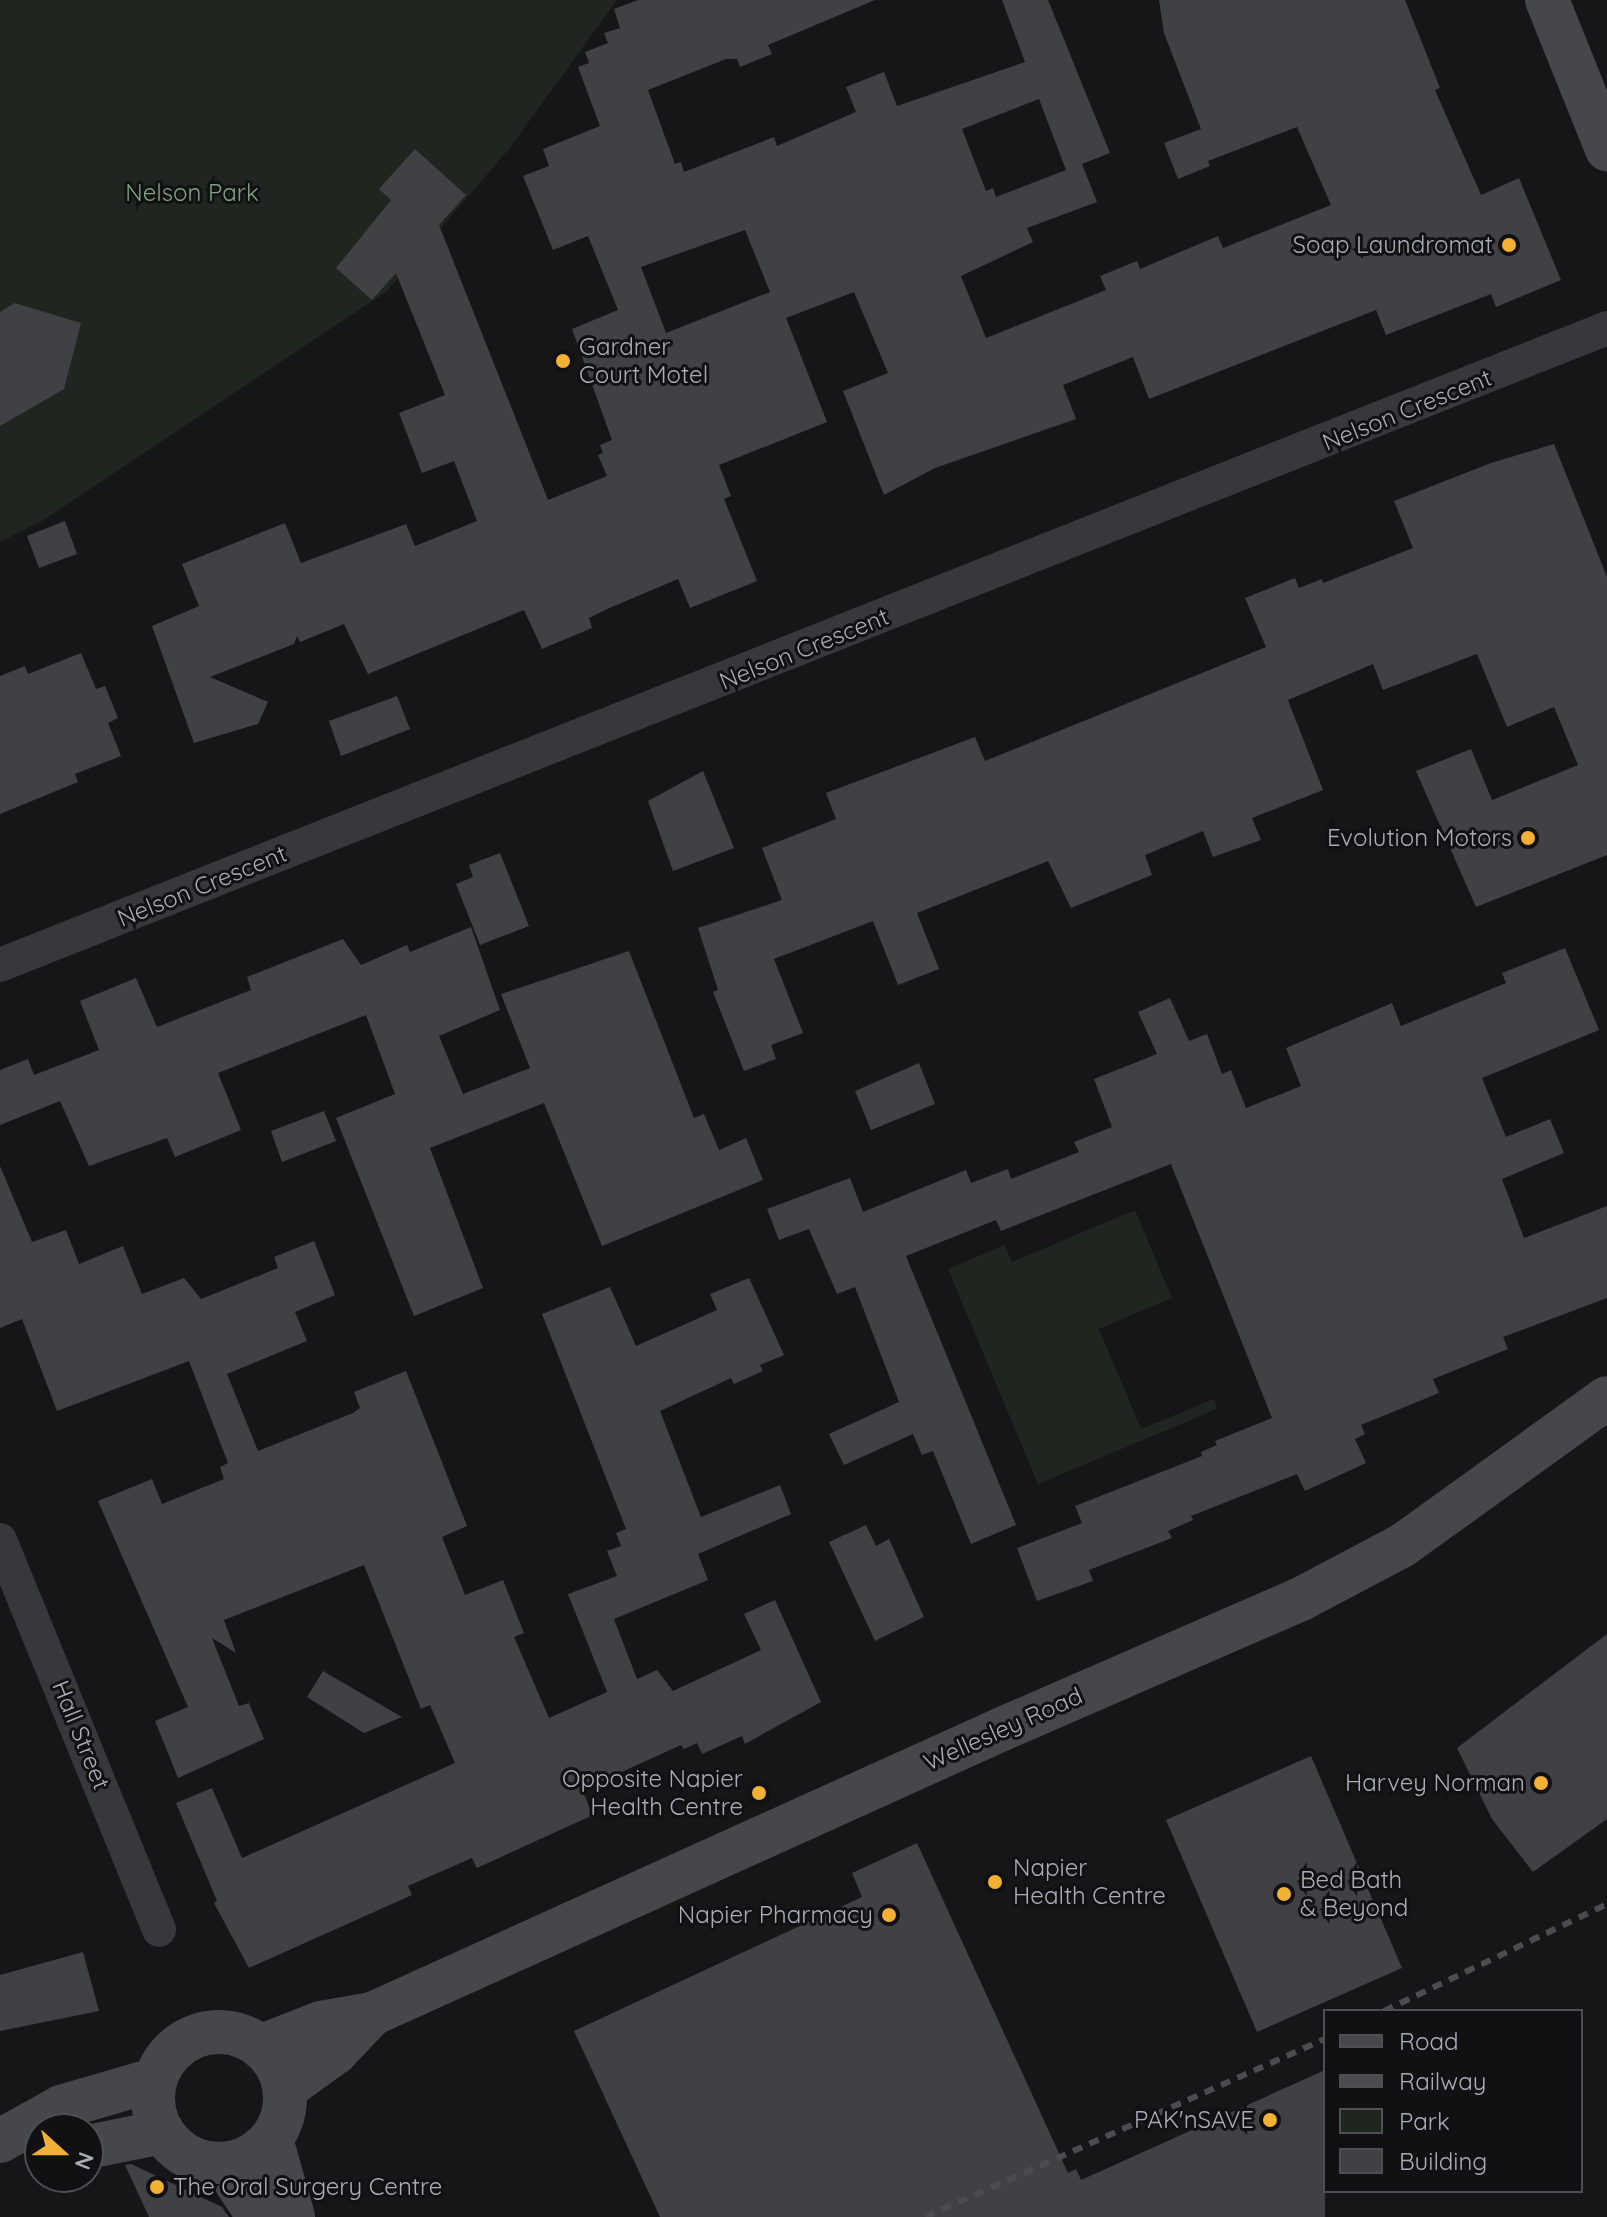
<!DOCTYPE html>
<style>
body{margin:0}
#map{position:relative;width:1607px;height:2217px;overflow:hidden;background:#161618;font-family:Quicksand,sans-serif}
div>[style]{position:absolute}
.green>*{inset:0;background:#1e261f}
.building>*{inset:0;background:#404145}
.street>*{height:34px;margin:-17px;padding:0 17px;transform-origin:17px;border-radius:17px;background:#37383d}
.secondary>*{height:44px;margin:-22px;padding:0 22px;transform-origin:22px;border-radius:22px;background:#45474d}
.secondary>.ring{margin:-22px;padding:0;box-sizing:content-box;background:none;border:44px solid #45474d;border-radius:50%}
.rail>*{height:6px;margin-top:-3px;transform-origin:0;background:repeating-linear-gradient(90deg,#4a4c52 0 10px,transparent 0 18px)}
.dots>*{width:22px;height:22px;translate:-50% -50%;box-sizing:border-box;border:4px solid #111113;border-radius:50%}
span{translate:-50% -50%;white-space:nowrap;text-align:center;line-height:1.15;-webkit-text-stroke:6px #111113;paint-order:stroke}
.park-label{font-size:24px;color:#7fa381}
.poi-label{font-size:24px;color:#a8adb8}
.right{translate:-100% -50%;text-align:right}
.left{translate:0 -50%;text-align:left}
.street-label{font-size:24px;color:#a8adb8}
.legend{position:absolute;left:1323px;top:2009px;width:260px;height:184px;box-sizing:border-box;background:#111113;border:2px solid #4d4f55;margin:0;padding:10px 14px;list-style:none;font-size:24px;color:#a8adb8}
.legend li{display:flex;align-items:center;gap:16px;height:40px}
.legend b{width:40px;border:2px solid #4d4f55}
.north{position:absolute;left:24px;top:2113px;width:80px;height:80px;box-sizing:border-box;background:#111113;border:2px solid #4d4f55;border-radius:50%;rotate:111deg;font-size:22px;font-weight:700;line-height:32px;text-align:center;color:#a8adb8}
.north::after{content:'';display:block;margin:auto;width:28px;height:36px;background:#f2b134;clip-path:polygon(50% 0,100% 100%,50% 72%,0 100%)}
</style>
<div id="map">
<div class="green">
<div style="clip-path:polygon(0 0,617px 0,509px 149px,386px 292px,42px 521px,0 542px)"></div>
<div style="clip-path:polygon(1135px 1210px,1172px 1298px,1099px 1329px,1141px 1429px,1214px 1399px,1217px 1409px,1038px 1484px,948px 1269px,1004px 1245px,1012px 1262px)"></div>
</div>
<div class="building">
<div style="clip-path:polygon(evenodd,638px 0,875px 0,768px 45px,772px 54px,740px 67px,737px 59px,726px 59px,648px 90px,675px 164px,681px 162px,684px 172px,774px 137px,777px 146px,856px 112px,846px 87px,884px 72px,897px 106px,1025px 62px,1002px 0,1048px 0,1110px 153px,1082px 164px,1097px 202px,1027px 228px,1033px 242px,961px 276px,986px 338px,1106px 290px,1100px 276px,1137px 261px,1140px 269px,1218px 236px,1223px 248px,1331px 205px,1297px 127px,1208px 161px,1210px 166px,1178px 179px,1164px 143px,1201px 129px,1164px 33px,1159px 0,1405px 0,1440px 88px,1435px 90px,1481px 195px,1519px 178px,1561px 280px,1496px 307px,1491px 294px,1386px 335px,1376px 310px,1149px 399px,1133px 357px,1063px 385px,1076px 419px,935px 468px,884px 495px,843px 391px,888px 373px,854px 292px,786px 318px,827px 422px,719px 465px,731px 496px,724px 499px,757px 581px,690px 608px,678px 579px,607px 609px,589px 618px,592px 628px,542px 649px,524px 610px,368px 674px,344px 624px,300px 642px,297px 636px,294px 644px,210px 677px,268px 702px,258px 724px,194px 743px,152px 626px,199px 606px,182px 564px,285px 523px,301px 563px,406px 524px,415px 546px,477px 521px,454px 461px,422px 473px,399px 413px,445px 395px,396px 273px,372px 300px,336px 268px,391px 200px,379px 189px,415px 149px,466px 195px,439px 225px,548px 500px,607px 476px,598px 455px,603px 453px,600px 445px,612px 440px,572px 329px,618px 310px,588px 236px,553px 250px,523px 176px,549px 166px,543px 149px,600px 126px,578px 67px,589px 63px,585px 52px,608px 43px,604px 33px,620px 28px,614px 9px,638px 0,1039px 99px,1066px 170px,996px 197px,993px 188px,986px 191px,962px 129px,1039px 99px,638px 0,745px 230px,770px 292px,666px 333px,641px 267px,745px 230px)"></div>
<div style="clip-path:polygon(15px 303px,81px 323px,64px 389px,0 426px,0 312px)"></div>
<div style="clip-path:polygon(1554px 444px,1607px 577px,1607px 855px,1476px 907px,1416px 771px,1471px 749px,1492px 800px,1578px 765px,1554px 707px,1507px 727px,1477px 654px,1383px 690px,1373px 664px,1288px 700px,1323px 790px,1252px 818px,1261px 840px,1213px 857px,1203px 831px,1145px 855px,1152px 875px,1071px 908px,1048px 861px,917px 913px,939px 969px,898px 985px,873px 921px,774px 959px,803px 1033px,771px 1045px,776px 1059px,744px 1071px,713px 992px,718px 990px,698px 928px,782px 900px,762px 848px,836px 819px,826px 793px,975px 737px,985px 761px,1266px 647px,1245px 598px,1295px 578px,1299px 588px,1322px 579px,1323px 583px,1413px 548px,1394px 501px,1491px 463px)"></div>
<div style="clip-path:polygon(65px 521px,77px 554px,39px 568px,27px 536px)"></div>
<div style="clip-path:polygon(81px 653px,96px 689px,105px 686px,118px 718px,108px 723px,121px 756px,75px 774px,78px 782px,0 814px,0 676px,25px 666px,28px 674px)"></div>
<div style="clip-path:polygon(397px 696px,410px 729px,341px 756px,329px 721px)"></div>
<div style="clip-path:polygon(703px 771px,734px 848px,673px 871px,648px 801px)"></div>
<div style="clip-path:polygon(500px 853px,529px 926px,480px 945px,456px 884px,473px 877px,469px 865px)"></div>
<div style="clip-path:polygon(471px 927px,500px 1010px,439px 1036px,463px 1094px,530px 1068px,501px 994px,629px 951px,694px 1118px,704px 1114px,719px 1150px,746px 1138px,763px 1180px,602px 1246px,544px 1103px,430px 1148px,483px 1288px,414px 1316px,336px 1118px,395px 1094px,366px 1015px,218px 1073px,241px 1130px,175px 1157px,167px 1138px,89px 1166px,60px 1101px,0 1125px,0 1070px,28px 1059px,34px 1075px,99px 1050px,80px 1001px,136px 978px,157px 1027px,251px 990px,247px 977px,343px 939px,361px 965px,407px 945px,410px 952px)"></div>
<div style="clip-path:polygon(1565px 948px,1599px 1030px,1482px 1078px,1506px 1137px,1550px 1119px,1564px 1153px,1502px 1179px,1524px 1238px,1607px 1206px,1607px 1298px,1503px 1337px,1508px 1349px,1433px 1379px,1439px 1393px,1361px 1425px,1365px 1434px,1355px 1439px,1366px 1463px,1305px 1491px,1297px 1474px,1191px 1516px,1193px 1520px,1168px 1531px,1172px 1538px,1089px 1570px,1093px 1581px,1037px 1601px,1017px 1548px,1082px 1523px,1075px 1506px,1202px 1456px,1201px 1452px,1217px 1445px,1215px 1441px,1272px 1418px,1171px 1164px,1001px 1231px,996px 1220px,906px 1256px,1016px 1525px,971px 1544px,933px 1451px,922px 1455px,913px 1434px,844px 1465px,829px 1434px,899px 1402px,855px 1287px,837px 1294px,809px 1229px,779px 1240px,767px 1209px,850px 1178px,863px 1212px,966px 1170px,971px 1183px,1008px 1169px,1011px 1179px,1079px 1152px,1074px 1142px,1112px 1127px,1094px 1079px,1157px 1054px,1138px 1012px,1170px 998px,1189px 1041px,1207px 1034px,1222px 1074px,1231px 1070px,1246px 1108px,1301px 1086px,1286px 1048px,1392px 1003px,1401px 1026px,1506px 983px,1502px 973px)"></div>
<div style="clip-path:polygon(919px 1063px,935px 1104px,871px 1130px,855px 1091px)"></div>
<div style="clip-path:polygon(324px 1111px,336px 1141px,282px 1162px,271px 1131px)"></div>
<div style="clip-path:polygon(0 1166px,32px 1242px,66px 1230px,79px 1264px,123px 1246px,142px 1294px,184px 1278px,201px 1299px,278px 1268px,274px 1257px,314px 1241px,335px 1295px,295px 1312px,307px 1341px,227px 1374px,258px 1451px,353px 1413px,360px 1408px,354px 1392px,406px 1371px,467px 1526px,442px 1537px,465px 1595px,503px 1580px,524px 1633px,514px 1637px,549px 1718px,607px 1692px,568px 1594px,617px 1576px,607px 1551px,621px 1546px,616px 1533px,626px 1529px,542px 1314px,610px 1287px,636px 1346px,717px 1310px,710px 1294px,749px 1278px,784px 1355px,760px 1365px,763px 1371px,734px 1384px,731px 1378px,660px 1411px,701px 1517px,780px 1485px,791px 1514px,698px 1554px,708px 1580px,614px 1619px,637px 1679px,657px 1670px,673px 1691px,761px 1650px,744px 1614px,775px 1600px,821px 1702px,745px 1744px,742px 1736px,702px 1754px,697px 1743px,684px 1749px,681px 1745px,582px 1790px,593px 1815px,477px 1868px,472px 1858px,408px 1886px,412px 1895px,249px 1968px,214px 1903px,217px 1901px,176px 1803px,212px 1788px,242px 1858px,455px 1763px,430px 1705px,421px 1709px,364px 1565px,224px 1620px,236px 1653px,212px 1638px,239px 1706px,249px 1703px,264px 1739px,178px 1778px,155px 1721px,188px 1707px,98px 1501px,152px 1479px,162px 1504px,224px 1479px,220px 1467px,228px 1463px,189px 1361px,57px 1411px,22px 1319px,0 1328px)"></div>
<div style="clip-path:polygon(866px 1525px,876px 1546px,889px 1539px,924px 1617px,875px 1641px,829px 1542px)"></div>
<div style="clip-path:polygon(1607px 1634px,1607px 1819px,1533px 1872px,1492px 1819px,1457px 1748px)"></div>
<div style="clip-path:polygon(323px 1671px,402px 1717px,364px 1733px,307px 1697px)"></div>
<div style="clip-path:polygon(1311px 1756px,1402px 1968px,1257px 2032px,1166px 1820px)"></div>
<div style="clip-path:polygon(917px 1843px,1068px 2173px,1076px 2169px,1081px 2180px,1325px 2070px,1325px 2217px,660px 2217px,574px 2031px,862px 1897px,852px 1873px)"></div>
<div style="clip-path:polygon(83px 1952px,99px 2011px,0 2031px,0 1975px)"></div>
<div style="clip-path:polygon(131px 2164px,222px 2207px,229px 2217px,149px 2217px,125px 2165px)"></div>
</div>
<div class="street">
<div style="left:0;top:965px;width:1729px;rotate:-21.62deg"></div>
<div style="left:0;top:1540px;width:421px;rotate:67.8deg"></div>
</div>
<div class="secondary">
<div style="left:1547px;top:0;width:161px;rotate:68.1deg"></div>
<div class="ring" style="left:153px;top:2032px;width:88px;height:88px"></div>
<div style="left:262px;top:2046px;width:63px;rotate:-21.3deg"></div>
<div style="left:321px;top:2023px;width:52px;rotate:-10deg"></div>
<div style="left:372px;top:2014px;width:691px;rotate:-24.34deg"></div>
<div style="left:1002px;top:1729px;width:326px;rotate:-23.5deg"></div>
<div style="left:1301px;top:1599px;width:115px;rotate:-27.9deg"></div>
<div style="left:1403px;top:1545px;width:251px;rotate:-35.8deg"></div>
<div style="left:285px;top:2089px;width:62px;rotate:-35.8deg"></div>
<div style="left:335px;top:2053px;width:54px;rotate:-46.5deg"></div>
<div style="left:271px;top:2139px;width:81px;rotate:74.2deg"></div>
<div style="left:0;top:2141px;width:70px;rotate:-29.1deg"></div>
<div style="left:61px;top:2107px;width:97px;rotate:-16.2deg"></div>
<div style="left:88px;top:2147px;width:76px;rotate:-11.5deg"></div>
<div style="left:224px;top:2164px;width:64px;rotate:56.6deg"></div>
</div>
<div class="rail">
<div style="left:1384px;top:2011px;width:247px;rotate:-25.6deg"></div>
<div style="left:925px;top:2217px;width:438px;rotate:-24deg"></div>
</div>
<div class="dots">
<div style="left:1509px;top:245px;background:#f2b134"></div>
<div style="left:563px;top:361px;background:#f2b134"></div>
<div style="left:1528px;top:838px;background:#f2b134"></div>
<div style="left:1541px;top:1783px;background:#f2b134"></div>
<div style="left:759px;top:1793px;background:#f2b134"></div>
<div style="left:995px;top:1882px;background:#f2b134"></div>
<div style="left:1284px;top:1894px;background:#f2b134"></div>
<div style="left:889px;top:1915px;background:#f2b134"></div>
<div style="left:1270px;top:2120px;background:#f2b134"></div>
<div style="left:157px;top:2187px;background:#f2b134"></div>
</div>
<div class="park-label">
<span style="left:192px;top:193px">Nelson Park</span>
</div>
<div class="poi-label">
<span class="right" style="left:1493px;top:245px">Soap Laundromat</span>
<span class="left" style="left:579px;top:361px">Gardner<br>Court Motel</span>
<span class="right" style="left:1512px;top:838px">Evolution Motors</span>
<span class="right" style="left:743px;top:1793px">Opposite Napier<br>Health Centre</span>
<span class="right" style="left:1525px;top:1783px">Harvey Norman</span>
<span class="left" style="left:1013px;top:1882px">Napier<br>Health Centre</span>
<span class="left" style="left:1300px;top:1894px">Bed Bath<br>&amp; Beyond</span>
<span class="right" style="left:873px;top:1915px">Napier Pharmacy</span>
<span class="right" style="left:1254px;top:2120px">PAK'nSAVE</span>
<span class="left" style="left:173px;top:2187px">The Oral Surgery Centre</span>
</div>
<div class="street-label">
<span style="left:1407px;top:410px;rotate:-22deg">Nelson Crescent</span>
<span style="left:804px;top:649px;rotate:-22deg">Nelson Crescent</span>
<span style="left:202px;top:886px;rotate:-22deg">Nelson Crescent</span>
<span style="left:1003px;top:1729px;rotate:-24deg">Wellesley Road</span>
<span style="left:81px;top:1735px;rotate:68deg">Hall Street</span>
</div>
<ul class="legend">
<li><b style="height:10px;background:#45474d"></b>Road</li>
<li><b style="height:10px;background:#4a4c52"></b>Railway</li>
<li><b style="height:22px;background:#1e261f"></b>Park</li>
<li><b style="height:22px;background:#404145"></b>Building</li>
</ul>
<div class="north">N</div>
</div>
